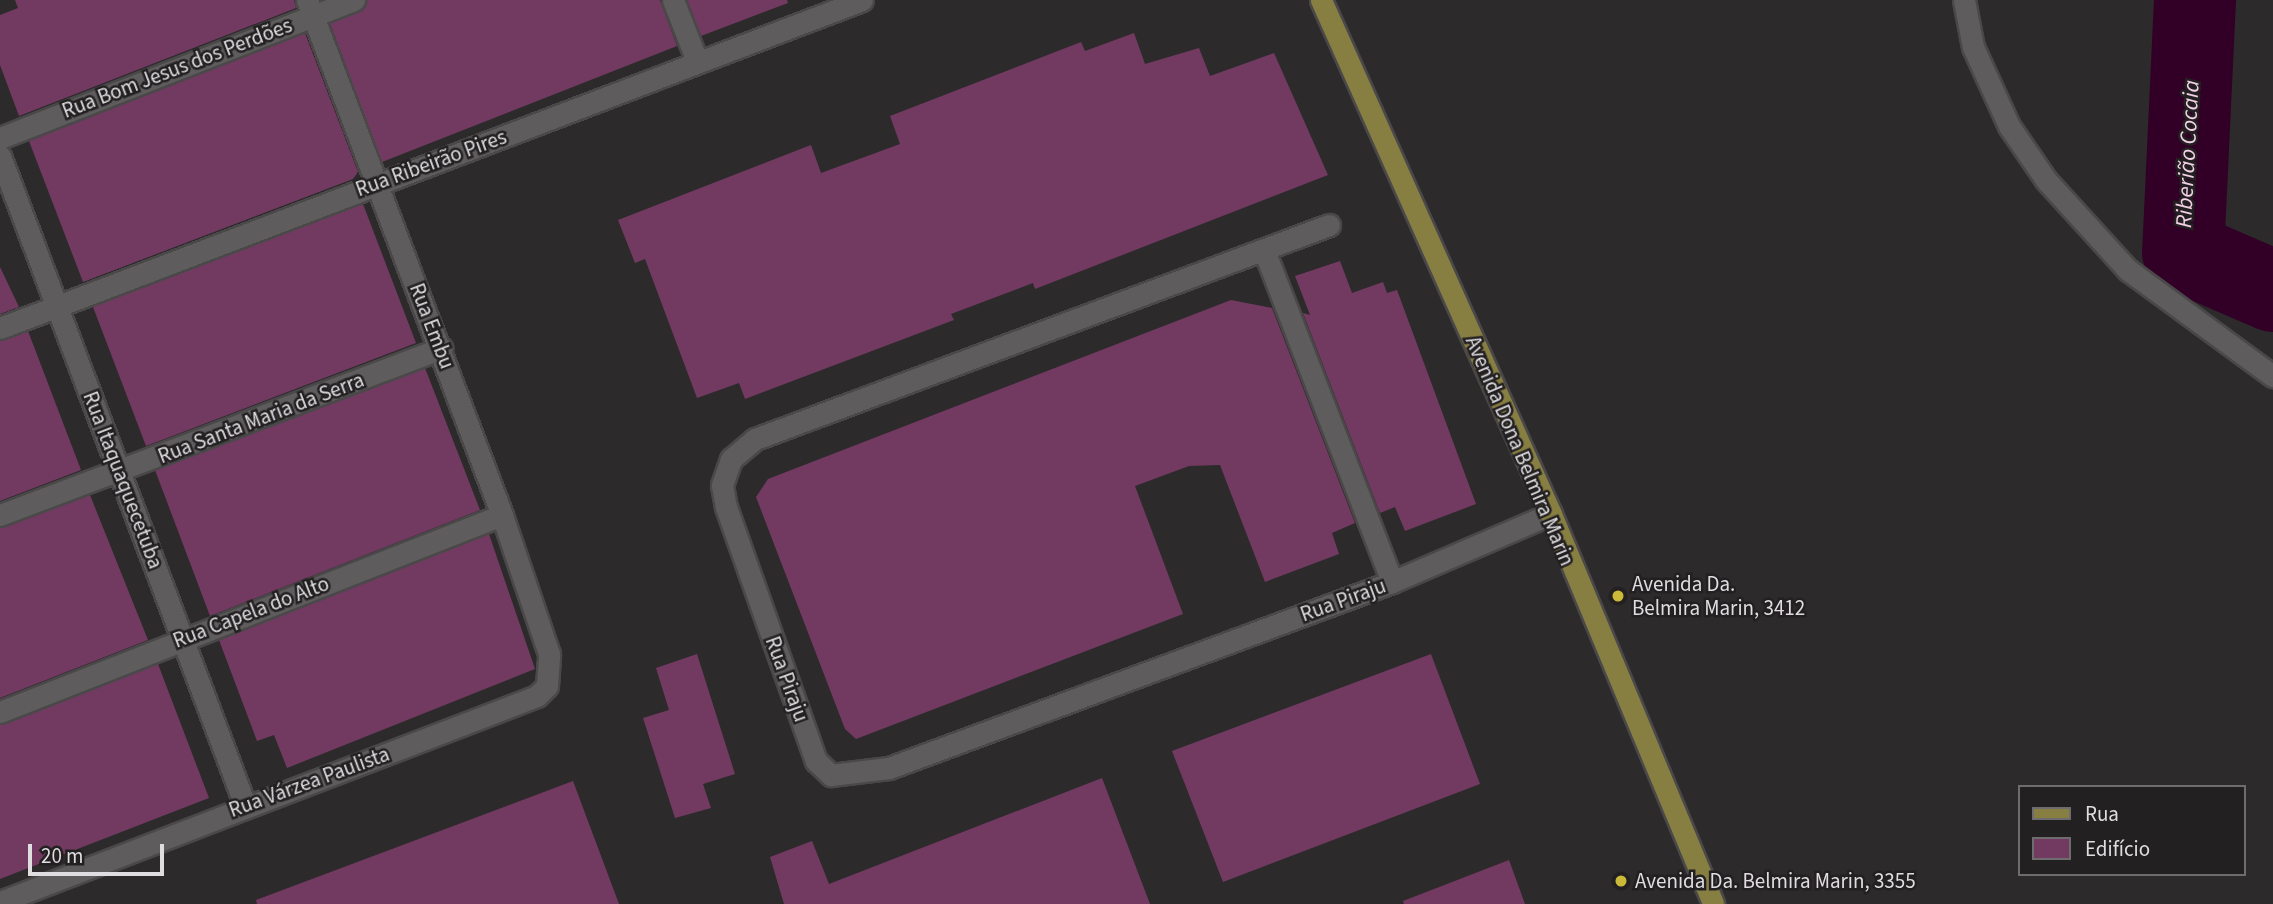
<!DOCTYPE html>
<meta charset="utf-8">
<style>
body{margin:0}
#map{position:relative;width:2273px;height:904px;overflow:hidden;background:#2d2a2c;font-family:"Source Sans 3",sans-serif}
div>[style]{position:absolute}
.river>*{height:82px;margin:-41px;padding:0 41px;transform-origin:41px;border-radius:41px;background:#320026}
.building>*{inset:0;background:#723a61}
.roads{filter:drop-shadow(2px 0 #4a4849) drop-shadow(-2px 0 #4a4849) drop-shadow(0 2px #4a4849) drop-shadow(0 -2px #4a4849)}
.minor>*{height:21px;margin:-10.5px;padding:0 10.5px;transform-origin:10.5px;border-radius:10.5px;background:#5f5c5e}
.major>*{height:21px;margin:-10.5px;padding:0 10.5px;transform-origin:10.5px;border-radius:10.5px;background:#877e41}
.dots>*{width:19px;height:19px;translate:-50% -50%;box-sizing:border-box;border:4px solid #232022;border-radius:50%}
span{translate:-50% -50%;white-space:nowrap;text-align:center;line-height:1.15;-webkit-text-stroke:5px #232022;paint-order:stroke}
.street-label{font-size:21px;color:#dfdddf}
.poi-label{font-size:21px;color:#dfdddf}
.left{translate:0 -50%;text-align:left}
.water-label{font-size:23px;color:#f5d1e8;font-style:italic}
.legend{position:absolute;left:2018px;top:785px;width:228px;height:91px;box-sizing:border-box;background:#232022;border:2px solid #6e6c6e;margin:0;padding:9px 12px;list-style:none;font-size:21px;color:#dfdddf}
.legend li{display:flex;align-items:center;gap:14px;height:35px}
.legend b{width:35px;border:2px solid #6e6c6e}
.scale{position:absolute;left:28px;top:844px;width:136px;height:32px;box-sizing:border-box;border:4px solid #dfdddf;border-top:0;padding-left:9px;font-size:21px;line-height:24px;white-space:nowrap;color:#dfdddf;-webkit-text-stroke:5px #232022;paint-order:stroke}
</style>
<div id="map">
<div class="river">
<div style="left:2195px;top:0;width:252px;rotate:92.7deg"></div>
<div style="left:2183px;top:252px;width:98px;rotate:23.4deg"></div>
</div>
<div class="building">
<div style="clip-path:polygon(15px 0,294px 0,296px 8px,19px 116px,0 65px,0 15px,18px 8px)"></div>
<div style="clip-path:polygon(367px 0,660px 0,677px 46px,382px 162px,330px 23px,359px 12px)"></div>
<div style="clip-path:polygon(687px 0,787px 0,788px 3px,701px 36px)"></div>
<div style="clip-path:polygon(305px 33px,358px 172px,353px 179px,83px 282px,29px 141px)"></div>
<div style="clip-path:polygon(1134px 33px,1145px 64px,1199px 48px,1210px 76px,1274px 53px,1328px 175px,1035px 289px,1033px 283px,951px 314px,954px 320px,745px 399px,739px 383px,697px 398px,645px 259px,635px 263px,618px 220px,811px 145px,821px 173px,900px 144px,890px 116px,1081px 42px,1085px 51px)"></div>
<div style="clip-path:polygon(363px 204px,416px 343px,146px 446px,93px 307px)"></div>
<div style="clip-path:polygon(1340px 261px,1352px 293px,1383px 282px,1387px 293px,1397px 290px,1476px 504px,1405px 531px,1395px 507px,1380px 513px,1303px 313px,1310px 315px,1295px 276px)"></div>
<div style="clip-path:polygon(0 267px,19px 307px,0 314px)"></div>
<div style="clip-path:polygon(1231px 300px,1272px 308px,1355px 523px,1332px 533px,1339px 554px,1265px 582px,1220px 465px,1189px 466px,1135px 486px,1183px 614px,856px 739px,845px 729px,756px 497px,768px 479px)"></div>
<div style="clip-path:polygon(28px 331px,81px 470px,0 501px,0 341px)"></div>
<div style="clip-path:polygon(425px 368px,480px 510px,210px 616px,155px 470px)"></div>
<div style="clip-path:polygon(90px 495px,148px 640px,0 698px,0 528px)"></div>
<div style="clip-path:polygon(489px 534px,535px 669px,287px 768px,274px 735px,257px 741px,219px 640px)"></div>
<div style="clip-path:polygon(697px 654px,735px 774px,703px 784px,711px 808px,675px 818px,643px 718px,669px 710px,656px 668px)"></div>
<div style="clip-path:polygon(1431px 654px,1480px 784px,1223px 882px,1172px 751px)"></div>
<div style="clip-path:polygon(158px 664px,209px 798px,0 879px,0 725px)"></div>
<div style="clip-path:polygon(1102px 778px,1150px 904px,784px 904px,770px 857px,812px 841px,829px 884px)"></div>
<div style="clip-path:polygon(573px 781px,619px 904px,257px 904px,256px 900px)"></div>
<div style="clip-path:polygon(1509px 860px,1525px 904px,1404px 904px,1403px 901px)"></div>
</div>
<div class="roads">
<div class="minor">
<div style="left:673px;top:0;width:66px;rotate:68.5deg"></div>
<div style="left:1964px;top:0;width:48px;rotate:79.2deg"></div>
<div style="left:1973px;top:47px;width:87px;rotate:65.5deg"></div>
<div style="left:2009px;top:126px;width:65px;rotate:55.6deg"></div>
<div style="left:2046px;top:180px;width:122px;rotate:47.7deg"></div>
<div style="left:2128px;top:270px;width:180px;rotate:36.2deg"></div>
<div style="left:0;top:138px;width:380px;rotate:-21.3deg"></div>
<div style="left:0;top:156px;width:694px;rotate:69.32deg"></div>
<div style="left:1329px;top:225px;width:613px;rotate:159.55deg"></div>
<div style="left:755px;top:439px;width:31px;rotate:140deg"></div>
<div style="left:731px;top:459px;width:28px;rotate:109deg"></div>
<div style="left:722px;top:485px;width:22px;rotate:80deg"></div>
<div style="left:726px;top:507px;width:269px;rotate:70.5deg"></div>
<div style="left:816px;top:761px;width:21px;rotate:43deg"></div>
<div style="left:831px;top:775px;width:58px;rotate:-6.9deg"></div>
<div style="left:889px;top:768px;width:536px;rotate:-20.29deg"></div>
<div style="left:1392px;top:582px;width:173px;rotate:-23.2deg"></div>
<div style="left:1264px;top:250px;width:356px;rotate:68.9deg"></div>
<div style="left:0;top:328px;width:922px;rotate:-20.83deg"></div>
<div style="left:0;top:515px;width:472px;rotate:-20.7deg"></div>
<div style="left:0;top:712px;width:539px;rotate:-21.43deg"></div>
<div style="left:0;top:902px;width:575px;rotate:-20.99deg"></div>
<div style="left:537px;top:696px;width:14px;rotate:-45deg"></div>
<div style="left:547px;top:686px;width:32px;rotate:-86deg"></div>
<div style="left:549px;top:654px;width:147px;rotate:-108.7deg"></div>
<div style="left:502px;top:515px;width:551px;rotate:-110.74deg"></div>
</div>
<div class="major">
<div style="left:1321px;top:0;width:563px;rotate:65.89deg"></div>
<div style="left:1551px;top:514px;width:422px;rotate:67.4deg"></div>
</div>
</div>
<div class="dots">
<div style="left:1618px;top:596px;background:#cbba39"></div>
<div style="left:1621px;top:881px;background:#cbba39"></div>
</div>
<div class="street-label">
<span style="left:177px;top:68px;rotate:-21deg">Rua Bom Jesus dos Perdões</span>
<span style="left:431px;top:163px;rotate:-20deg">Rua Ribeirão Pires</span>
<span style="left:432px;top:326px;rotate:69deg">Rua Embu</span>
<span style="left:261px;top:418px;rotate:-21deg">Rua Santa Maria da Serra</span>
<span style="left:1520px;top:451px;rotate:67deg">Avenida Dona Belmira Marin</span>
<span style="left:123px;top:480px;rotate:69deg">Rua Itaquaquecetuba</span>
<span style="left:1343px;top:600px;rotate:-20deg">Rua Piraju</span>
<span style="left:251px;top:612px;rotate:-21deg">Rua Capela do Alto</span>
<span style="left:787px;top:679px;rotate:70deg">Rua Piraju</span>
<span style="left:309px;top:782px;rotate:-20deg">Rua Várzea Paulista</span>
</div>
<div class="poi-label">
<span class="left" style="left:1632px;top:596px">Avenida Da.<br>Belmira Marin, 3412</span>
<span class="left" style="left:1635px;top:881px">Avenida Da. Belmira Marin, 3355</span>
</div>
<div class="water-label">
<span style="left:2188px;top:154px;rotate:-87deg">Riberião Cocaia</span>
</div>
<ul class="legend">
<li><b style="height:9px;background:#877e41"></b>Rua</li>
<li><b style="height:19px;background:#723a61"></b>Edifício</li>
</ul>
<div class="scale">20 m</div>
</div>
